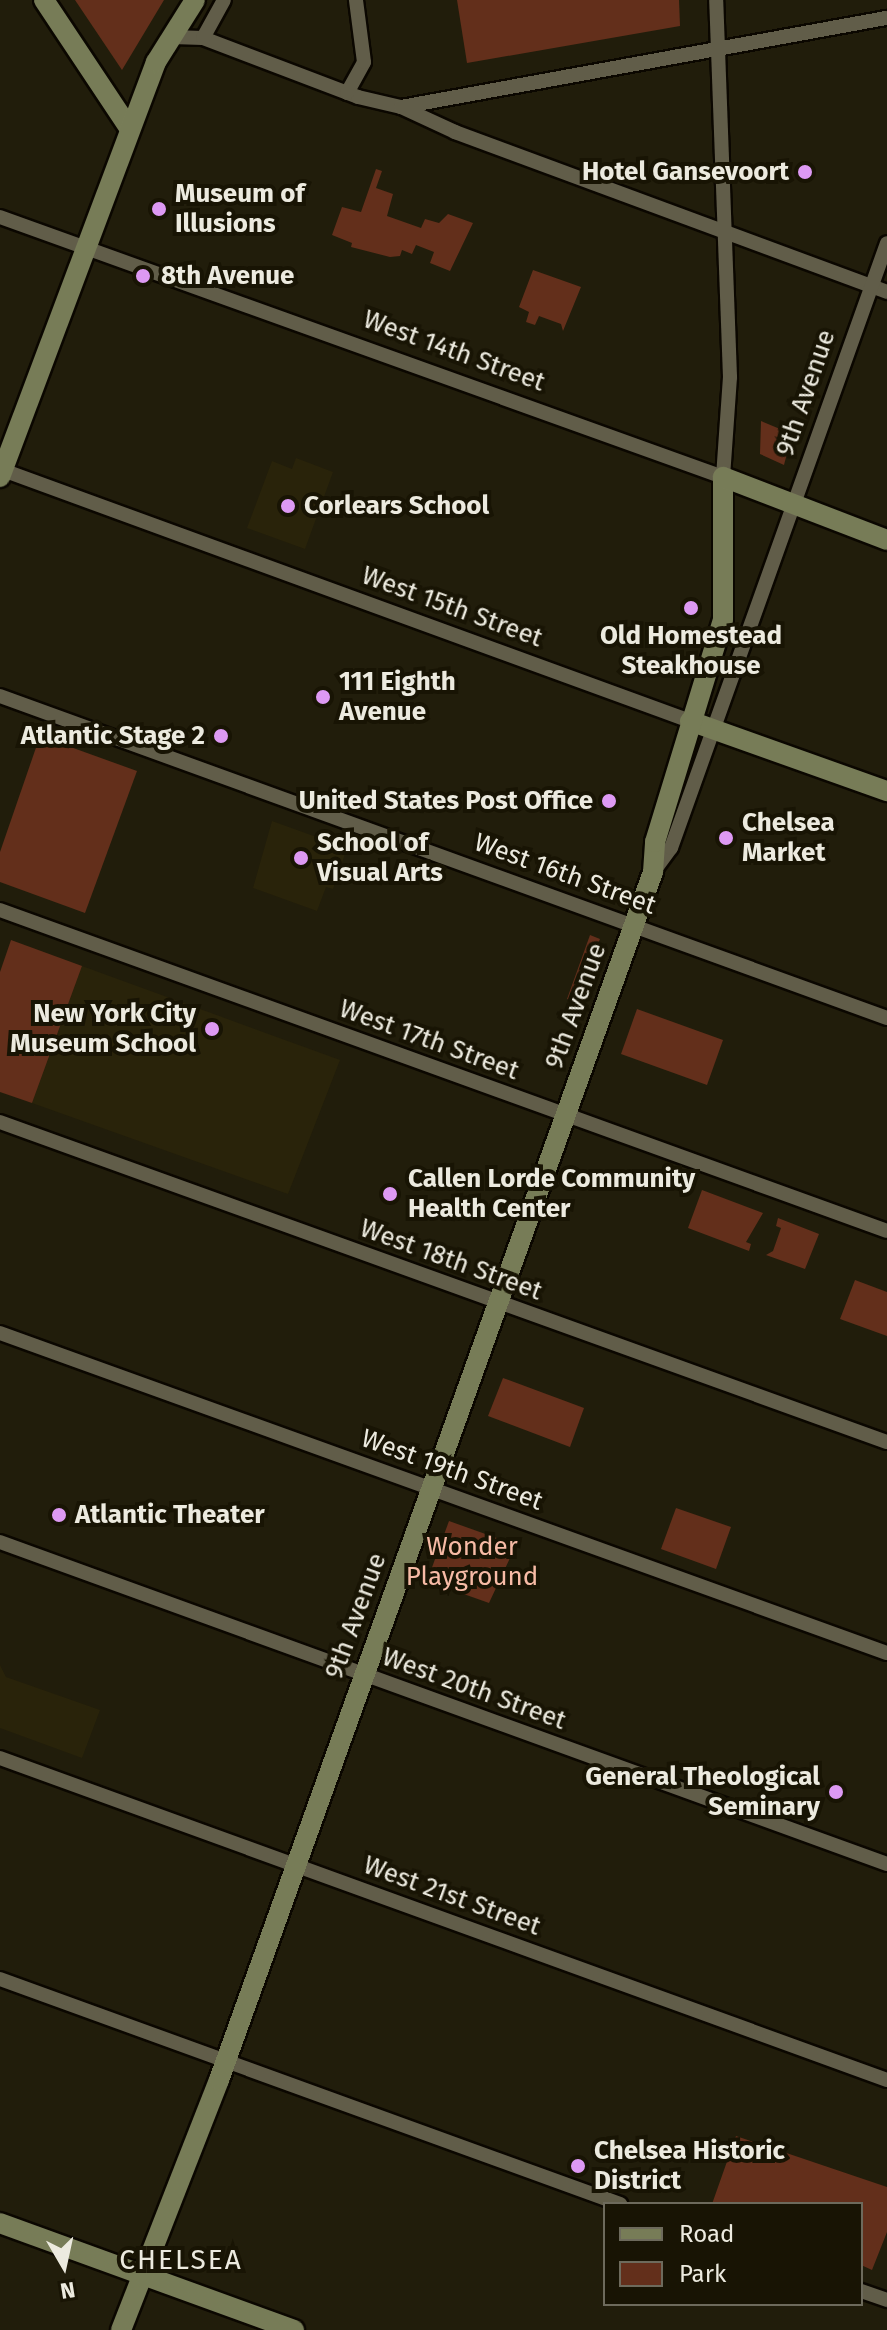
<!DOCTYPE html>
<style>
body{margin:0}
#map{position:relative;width:887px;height:2330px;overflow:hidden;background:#211d0b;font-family:"Fira Sans",sans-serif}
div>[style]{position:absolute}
.built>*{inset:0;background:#29230a}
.green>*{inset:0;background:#632f1b}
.roads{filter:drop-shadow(2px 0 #0b0700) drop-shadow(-2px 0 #0b0700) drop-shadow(0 2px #0b0700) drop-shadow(0 -2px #0b0700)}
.street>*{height:14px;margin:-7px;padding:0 7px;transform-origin:7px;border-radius:7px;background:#615d49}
.secondary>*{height:20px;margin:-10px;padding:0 10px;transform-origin:10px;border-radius:10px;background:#777c57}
.dots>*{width:22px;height:22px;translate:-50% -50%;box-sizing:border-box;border:4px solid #181404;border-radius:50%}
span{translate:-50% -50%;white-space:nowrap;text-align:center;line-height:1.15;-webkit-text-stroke:8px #181404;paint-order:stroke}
.poi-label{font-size:26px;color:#eceadf;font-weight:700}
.right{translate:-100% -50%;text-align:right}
.left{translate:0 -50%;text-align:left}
.street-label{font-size:26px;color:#eceadf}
.park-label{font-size:26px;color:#f7bba6}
.neighbourhood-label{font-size:28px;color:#eceadf;letter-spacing:2px}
.legend{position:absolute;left:603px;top:2202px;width:260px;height:104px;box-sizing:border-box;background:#181404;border:2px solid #6d6a5c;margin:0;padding:10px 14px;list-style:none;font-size:24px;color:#eceadf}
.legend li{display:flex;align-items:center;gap:16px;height:40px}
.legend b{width:40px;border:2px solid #6d6a5c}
.north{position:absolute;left:24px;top:2226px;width:80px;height:80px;-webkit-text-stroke:6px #181404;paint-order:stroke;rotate:171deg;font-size:22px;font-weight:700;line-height:32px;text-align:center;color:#eceadf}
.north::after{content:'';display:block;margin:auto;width:28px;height:36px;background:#eceadf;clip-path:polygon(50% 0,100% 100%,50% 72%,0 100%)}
</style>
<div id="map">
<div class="built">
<div style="clip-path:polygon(296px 458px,333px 472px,305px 549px,247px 528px,272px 461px,292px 469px)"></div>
<div style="clip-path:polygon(272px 821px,347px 848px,333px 889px,326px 887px,317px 911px,253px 888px)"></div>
<div style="clip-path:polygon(82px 966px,340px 1060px,288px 1194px,32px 1103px)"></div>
<div style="clip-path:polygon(0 1665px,6px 1677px,100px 1710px,82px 1758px,0 1728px)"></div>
</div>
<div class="green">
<div style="clip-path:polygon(75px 0,164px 0,122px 70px)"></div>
<div style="clip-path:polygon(457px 0,679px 0,680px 26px,467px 63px)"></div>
<div style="clip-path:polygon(376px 169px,382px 171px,376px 188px,393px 194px,387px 216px,421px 228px,425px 219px,439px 223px,448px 214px,473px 223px,450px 271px,430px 263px,434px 252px,416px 245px,412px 254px,402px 250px,400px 256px,390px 257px,351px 247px,352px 243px,332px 235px,342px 207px,361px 212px)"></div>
<div style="clip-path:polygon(533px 270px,581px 287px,563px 331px,561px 324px,539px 316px,535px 325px,526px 322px,529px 312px,519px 307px)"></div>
<div style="clip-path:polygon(761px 421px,792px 434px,784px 465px,760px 454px)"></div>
<div style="clip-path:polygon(40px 736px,137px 771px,85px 913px,0 882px,0 852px)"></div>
<div style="clip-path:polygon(590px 935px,600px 939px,572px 1001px,567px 999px)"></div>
<div style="clip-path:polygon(11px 940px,82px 966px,32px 1103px,0 1092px,0 972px)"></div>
<div style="clip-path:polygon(637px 1009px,723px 1040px,707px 1085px,621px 1054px)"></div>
<div style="clip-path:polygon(702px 1190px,763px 1213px,746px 1242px,751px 1244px,749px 1251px,688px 1228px)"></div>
<div style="clip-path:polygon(778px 1218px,819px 1234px,805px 1269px,766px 1255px,773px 1251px,781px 1228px,776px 1226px)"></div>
<div style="clip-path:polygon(855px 1280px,887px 1292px,887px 1336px,840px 1319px)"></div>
<div style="clip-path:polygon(503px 1378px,584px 1408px,570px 1447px,488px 1416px)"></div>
<div style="clip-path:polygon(676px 1508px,731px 1527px,716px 1569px,661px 1549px)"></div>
<div style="clip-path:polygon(449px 1521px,516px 1545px,489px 1603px,427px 1581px)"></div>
<div style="clip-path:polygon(736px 2136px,887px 2187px,887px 2232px,872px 2270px,861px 2265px,861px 2204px,712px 2204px)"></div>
</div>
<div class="roads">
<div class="street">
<div style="left:172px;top:37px;width:31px;rotate:2deg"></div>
<div style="left:203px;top:38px;width:166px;rotate:20.8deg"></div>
<div style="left:358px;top:97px;width:44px;rotate:13.1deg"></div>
<div style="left:401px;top:107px;width:60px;rotate:24.8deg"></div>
<div style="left:455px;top:132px;width:461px;rotate:20.3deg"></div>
<div style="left:203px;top:38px;width:43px;rotate:-61.1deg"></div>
<div style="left:347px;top:93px;width:35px;rotate:-61deg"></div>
<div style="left:364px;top:62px;width:63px;rotate:-97.4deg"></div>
<div style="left:401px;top:107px;width:494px;rotate:-10.4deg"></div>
<div style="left:0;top:217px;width:768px;rotate:19.78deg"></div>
<div style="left:723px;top:477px;width:100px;rotate:-86deg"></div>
<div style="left:730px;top:377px;width:377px;rotate:-92.1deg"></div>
<div style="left:0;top:469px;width:735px;rotate:20.06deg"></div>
<div style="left:0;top:696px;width:944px;rotate:19.95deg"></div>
<div style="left:654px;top:871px;width:29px;rotate:-54deg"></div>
<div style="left:671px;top:848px;width:642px;rotate:-70.35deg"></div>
<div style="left:0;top:910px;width:943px;rotate:19.89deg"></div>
<div style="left:0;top:1122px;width:943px;rotate:19.84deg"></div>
<div style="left:0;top:1333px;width:943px;rotate:19.84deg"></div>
<div style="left:0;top:1542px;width:944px;rotate:19.95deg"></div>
<div style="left:0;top:1758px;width:944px;rotate:19.95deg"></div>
<div style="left:0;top:1979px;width:660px;rotate:19.95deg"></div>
<div style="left:861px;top:2291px;width:28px;rotate:19deg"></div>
</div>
<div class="secondary">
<div style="left:44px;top:0;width:154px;rotate:56.4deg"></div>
<div style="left:0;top:477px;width:443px;rotate:-69.4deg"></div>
<div style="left:156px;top:62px;width:73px;rotate:-57.8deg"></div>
<div style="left:690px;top:721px;width:209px;rotate:19.6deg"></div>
<div style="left:0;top:2223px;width:313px;rotate:20deg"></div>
<div style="left:121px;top:2330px;width:269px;rotate:-68.6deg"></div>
<div style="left:219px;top:2080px;width:1284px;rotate:-70.24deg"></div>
<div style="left:653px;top:872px;width:30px;rotate:-86deg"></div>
<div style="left:655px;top:842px;width:233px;rotate:-73deg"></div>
<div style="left:723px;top:619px;width:142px;rotate:-90deg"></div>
<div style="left:723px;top:477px;width:176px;rotate:21deg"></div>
</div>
</div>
<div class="dots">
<div style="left:805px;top:172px;background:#dd99f3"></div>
<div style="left:159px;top:209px;background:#dd99f3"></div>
<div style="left:143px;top:276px;background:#dd99f3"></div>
<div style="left:288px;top:506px;background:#dd99f3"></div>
<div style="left:691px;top:608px;background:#dd99f3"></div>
<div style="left:323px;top:697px;background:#dd99f3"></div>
<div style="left:221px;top:736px;background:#dd99f3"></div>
<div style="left:609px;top:801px;background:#dd99f3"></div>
<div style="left:726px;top:838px;background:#dd99f3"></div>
<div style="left:301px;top:858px;background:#dd99f3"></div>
<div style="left:212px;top:1029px;background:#dd99f3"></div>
<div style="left:390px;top:1194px;background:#dd99f3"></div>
<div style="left:59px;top:1515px;background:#dd99f3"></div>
<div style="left:836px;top:1792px;background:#dd99f3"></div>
<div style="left:578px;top:2166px;background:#dd99f3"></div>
</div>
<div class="poi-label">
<span class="right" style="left:789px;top:172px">Hotel Gansevoort</span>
<span class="left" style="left:175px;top:209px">Museum of<br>Illusions</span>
<span class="left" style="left:161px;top:276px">8th Avenue</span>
<span class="left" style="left:304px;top:506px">Corlears School</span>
<span style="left:691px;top:651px">Old Homestead<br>Steakhouse</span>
<span class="left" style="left:339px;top:697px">111 Eighth<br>Avenue</span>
<span class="right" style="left:205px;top:736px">Atlantic Stage 2</span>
<span class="right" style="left:593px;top:801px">United States Post Office</span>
<span class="left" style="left:742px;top:838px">Chelsea<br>Market</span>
<span class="left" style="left:317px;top:858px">School of<br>Visual Arts</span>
<span class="right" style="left:196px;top:1029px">New York City<br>Museum School</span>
<span class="left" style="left:408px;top:1194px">Callen Lorde Community<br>Health Center</span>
<span class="left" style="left:75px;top:1515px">Atlantic Theater</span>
<span class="right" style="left:820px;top:1792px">General Theological<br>Seminary</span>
<span class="left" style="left:594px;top:2166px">Chelsea Historic<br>District</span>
</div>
<div class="street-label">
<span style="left:454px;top:351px;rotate:20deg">West 14th Street</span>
<span style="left:806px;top:393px;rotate:-71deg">9th Avenue</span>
<span style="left:452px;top:607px;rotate:20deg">West 15th Street</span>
<span style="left:565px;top:874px;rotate:20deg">West 16th Street</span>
<span style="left:576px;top:1006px;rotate:-70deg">9th Avenue</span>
<span style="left:429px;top:1040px;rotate:20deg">West 17th Street</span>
<span style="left:451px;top:1260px;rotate:20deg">West 18th Street</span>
<span style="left:452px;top:1470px;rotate:20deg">West 19th Street</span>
<span style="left:356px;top:1616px;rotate:-70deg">9th Avenue</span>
<span style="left:474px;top:1689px;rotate:20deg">West 20th Street</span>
<span style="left:452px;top:1896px;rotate:20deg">West 21st Street</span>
</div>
<div class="park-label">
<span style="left:472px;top:1562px">Wonder<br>Playground</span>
</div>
<div class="neighbourhood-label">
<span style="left:181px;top:2260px">CHELSEA</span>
</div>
<ul class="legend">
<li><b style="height:10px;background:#777c57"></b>Road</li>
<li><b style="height:22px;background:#632f1b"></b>Park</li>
</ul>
<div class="north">N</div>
</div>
